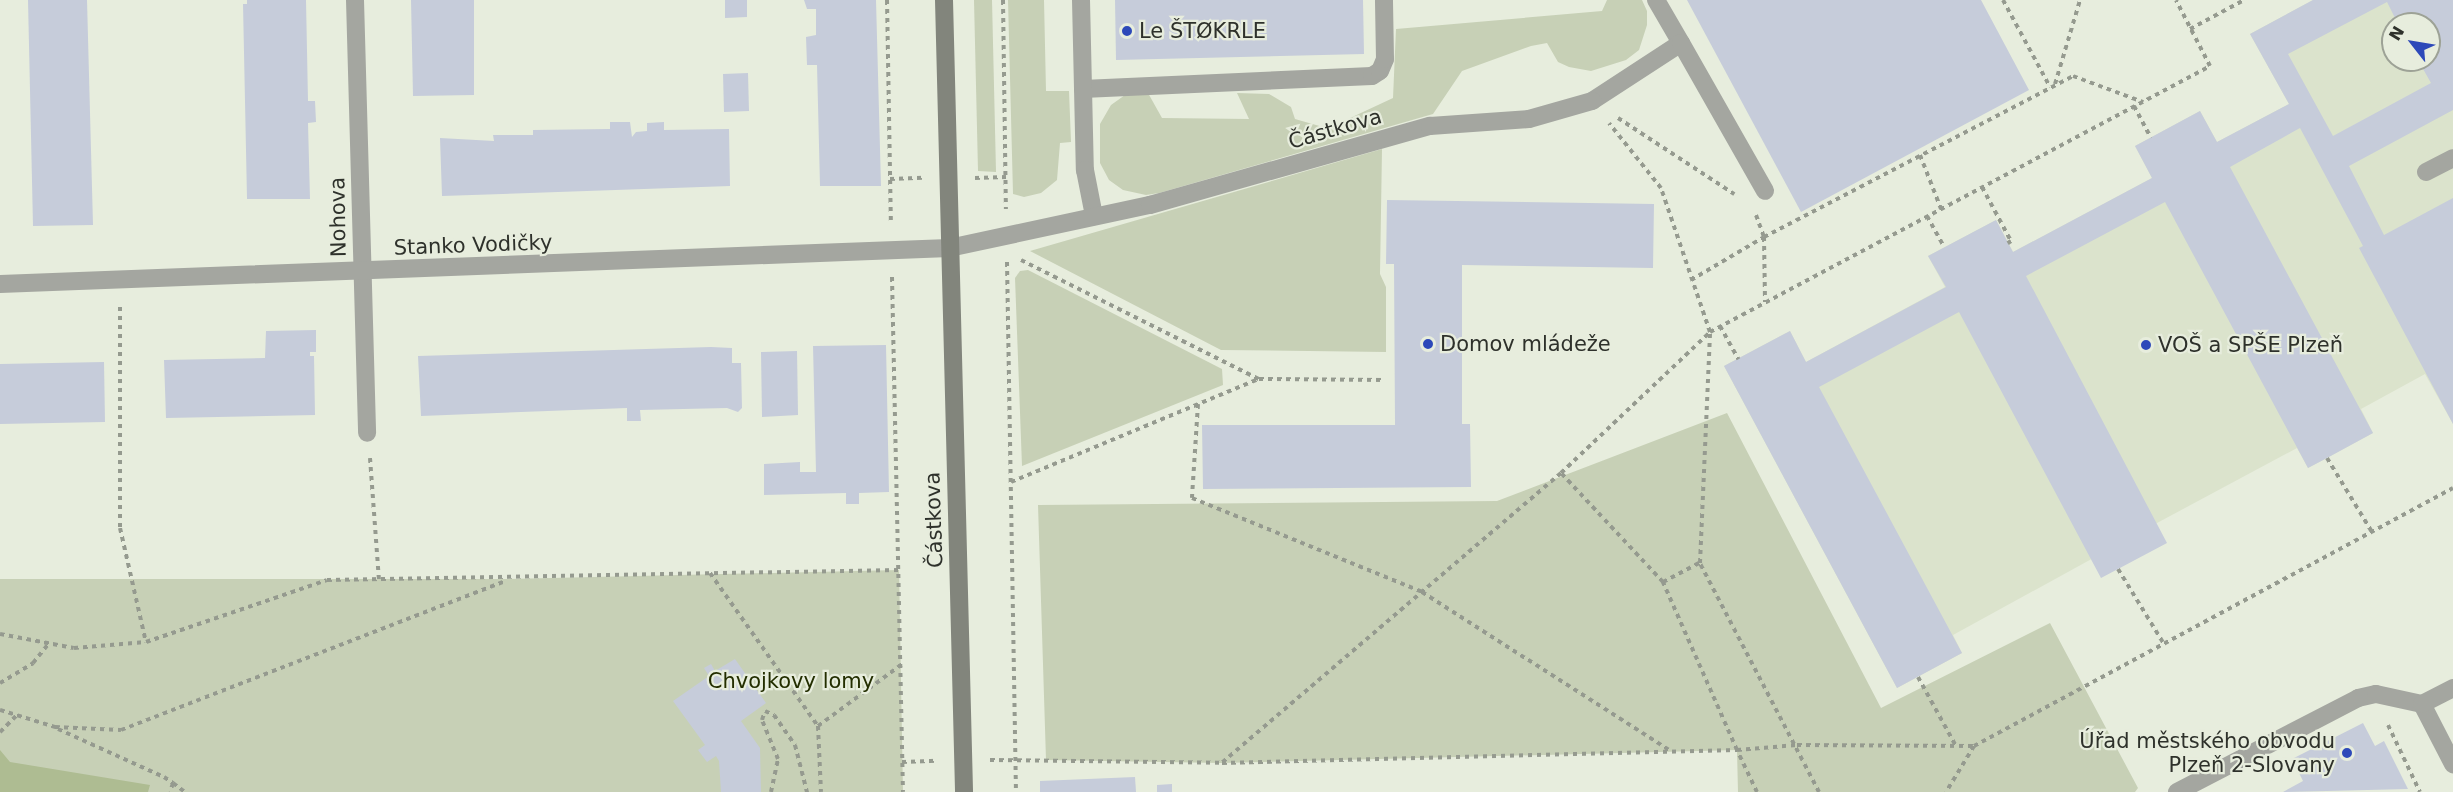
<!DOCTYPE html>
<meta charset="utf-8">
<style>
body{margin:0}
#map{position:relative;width:2453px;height:792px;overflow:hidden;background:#e7eddd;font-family:"DejaVu Sans",sans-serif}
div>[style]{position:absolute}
.built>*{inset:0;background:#dbe3cc}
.green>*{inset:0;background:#c7d0b6}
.water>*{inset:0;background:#aebc92}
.building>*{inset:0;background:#c6ccda}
.path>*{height:4px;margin-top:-2px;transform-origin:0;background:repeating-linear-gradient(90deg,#959a8f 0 4.5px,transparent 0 9px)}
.lane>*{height:18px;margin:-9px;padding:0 9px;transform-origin:9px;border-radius:9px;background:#a4a6a0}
.street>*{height:18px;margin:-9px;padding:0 9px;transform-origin:9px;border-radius:9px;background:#a4a6a0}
.secondary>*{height:18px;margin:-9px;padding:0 9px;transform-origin:9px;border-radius:9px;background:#82857c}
.dots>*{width:16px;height:16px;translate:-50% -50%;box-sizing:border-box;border:3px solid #e7eddd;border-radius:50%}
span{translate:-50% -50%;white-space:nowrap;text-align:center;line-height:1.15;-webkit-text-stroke:4.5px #e7eddd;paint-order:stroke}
.poi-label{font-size:21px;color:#2e312b}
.left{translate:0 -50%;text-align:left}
.right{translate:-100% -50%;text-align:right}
.street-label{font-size:21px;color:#2e312b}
.park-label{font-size:21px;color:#232e00}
.north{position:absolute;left:2381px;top:12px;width:60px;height:60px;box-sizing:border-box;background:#e7eddd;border:2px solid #9da296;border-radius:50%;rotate:301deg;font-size:16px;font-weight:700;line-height:24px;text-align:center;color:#2e312b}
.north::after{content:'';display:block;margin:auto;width:21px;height:27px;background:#2d49b9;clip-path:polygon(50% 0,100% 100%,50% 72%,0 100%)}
</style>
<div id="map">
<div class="built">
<div style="clip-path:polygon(evenodd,2313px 0,2453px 0,2453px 424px,2425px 374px,2361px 409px,2373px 433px,2308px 468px,2297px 448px,2157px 523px,1953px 635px,1962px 653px,1897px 688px,1724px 366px,1790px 331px,1806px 362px,1945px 287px,1928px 256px,1996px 220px,2013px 252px,2152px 178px,2135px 146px,2200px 111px,2217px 142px,2289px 104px,2250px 34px,2313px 0,2393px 24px,2429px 24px,2429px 60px,2393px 60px,2393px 24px)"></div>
</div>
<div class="green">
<div style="clip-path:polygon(974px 0,992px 0,996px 172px,978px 171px)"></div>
<div style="clip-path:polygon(1008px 0,1044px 0,1046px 91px,1069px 91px,1071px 142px,1060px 143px,1057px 180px,1041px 193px,1024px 197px,1013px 194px)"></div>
<div style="clip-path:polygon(1607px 0,1642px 0,1647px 11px,1647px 25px,1639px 50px,1626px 60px,1591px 71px,1569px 67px,1558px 62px,1547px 43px,1531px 46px,1462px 71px,1433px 114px,1159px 193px,1146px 195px,1123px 190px,1109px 180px,1100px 163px,1100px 124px,1111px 105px,1125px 95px,1148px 93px,1162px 118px,1249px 119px,1237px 93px,1269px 94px,1291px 107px,1295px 119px,1344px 133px,1348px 119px,1393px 98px,1396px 29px,1602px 11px)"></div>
<div style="clip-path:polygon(1382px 149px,1380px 274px,1386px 287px,1386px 352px,1221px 350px,1030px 251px)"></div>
<div style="clip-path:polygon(1028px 270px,1222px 369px,1223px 385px,1022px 466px,1015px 278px,1020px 271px)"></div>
<div style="clip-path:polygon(1727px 413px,1881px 708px,2050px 623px,2138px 788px,2135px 792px,1738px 792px,1737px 750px,1222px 763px,1046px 760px,1038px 505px,1497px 501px)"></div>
<div style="clip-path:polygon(899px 570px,903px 792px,0 792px,0 579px,509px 579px)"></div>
</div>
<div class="water">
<div style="clip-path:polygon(0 750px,10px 762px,150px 785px,148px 792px,0 792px)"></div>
</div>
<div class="building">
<div style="clip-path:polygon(28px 0,87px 0,93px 225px,33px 226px)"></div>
<div style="clip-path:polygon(247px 0,306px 0,308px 101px,315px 101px,316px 122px,308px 123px,310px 199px,247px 199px,243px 4px,247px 4px)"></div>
<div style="clip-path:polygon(411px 0,474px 0,474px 95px,413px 96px)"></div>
<div style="clip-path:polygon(725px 0,747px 0,747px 17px,725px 18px)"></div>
<div style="clip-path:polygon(804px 0,876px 0,881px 186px,820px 186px,817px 65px,807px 65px,806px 37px,816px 35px,816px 9px,807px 9px)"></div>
<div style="clip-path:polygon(1115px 0,1363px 0,1364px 54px,1116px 60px)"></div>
<div style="clip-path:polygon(1687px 0,1981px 0,2029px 90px,1801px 212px)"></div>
<div style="clip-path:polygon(evenodd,2313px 0,2453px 0,2453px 110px,2349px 166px,2384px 235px,2453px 198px,2453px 424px,2359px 248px,2363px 246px,2300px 128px,2230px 167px,2373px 433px,2327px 458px,2308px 468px,2165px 202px,2026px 276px,2167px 543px,2118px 569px,2101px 578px,1959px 312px,1819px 387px,1962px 653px,1897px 688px,1724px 366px,1790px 331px,1806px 362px,1946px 287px,1928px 256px,1996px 220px,2013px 252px,2152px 178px,2135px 146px,2200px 111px,2217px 142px,2289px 104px,2250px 34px,2313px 0,2387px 2px,2398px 24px,2429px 24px,2429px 60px,2418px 60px,2431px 83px,2333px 136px,2288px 54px,2387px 2px)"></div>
<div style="clip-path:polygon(748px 73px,749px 111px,724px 112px,723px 74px)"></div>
<div style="clip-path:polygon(610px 122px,630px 122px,632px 137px,636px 132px,647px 131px,647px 123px,664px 122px,664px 130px,729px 129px,730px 186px,442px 196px,440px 138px,494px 141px,493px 135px,533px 135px,533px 130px,610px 129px)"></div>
<div style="clip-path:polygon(1387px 200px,1654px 204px,1653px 268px,1462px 265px,1462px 424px,1470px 424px,1471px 487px,1203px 489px,1202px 425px,1395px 425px,1394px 264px,1386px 264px)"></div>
<div style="clip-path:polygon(316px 330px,316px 352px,310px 352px,310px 356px,314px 356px,315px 415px,166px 418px,164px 360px,265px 358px,266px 331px)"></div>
<div style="clip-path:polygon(886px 345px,889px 492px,859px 493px,859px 504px,846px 504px,846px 493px,764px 495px,764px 464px,800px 462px,800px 472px,816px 472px,813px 346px)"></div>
<div style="clip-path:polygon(711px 347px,732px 348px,732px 363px,741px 363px,742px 408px,738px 412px,727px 408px,640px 410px,641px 421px,627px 421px,627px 408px,421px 416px,418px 356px)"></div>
<div style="clip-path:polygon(797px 351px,798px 415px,762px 417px,761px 352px)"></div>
<div style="clip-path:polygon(104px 362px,105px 422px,0 424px,0 364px)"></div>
<div style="clip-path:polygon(735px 659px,766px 703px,741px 721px,760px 748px,761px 792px,721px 792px,719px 761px,716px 756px,707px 762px,698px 750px,705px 745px,673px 701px,709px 676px,704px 668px,711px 664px,715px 671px)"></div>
<div style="clip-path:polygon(2363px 723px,2375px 746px,2384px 741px,2408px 789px,2283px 792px,2303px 781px,2292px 759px)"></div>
<div style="clip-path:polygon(1135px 777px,1136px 792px,1040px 792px,1040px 781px)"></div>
<div style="clip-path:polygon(1172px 784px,1172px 792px,1157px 792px,1157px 785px)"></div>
</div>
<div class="path">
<div style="left:887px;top:0;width:224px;rotate:89deg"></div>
<div style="left:1003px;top:0;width:209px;rotate:89.2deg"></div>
<div style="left:2003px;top:0;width:99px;rotate:61.6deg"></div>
<div style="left:2190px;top:29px;width:61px;rotate:-28.2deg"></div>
<div style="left:2055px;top:84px;width:88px;rotate:-73.4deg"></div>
<div style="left:2134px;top:106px;width:36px;rotate:62deg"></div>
<div style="left:1618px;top:118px;width:139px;rotate:33.2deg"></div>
<div style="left:1920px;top:155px;width:58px;rotate:68.7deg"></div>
<div style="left:975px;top:178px;width:31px;rotate:-2deg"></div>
<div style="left:890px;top:179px;width:33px;rotate:-2deg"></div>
<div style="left:1982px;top:187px;width:61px;rotate:61.8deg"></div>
<div style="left:2011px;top:241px;width:4px;rotate:146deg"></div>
<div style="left:1756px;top:215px;width:23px;rotate:70deg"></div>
<div style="left:1764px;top:237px;width:65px;rotate:89.1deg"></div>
<div style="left:1927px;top:216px;width:35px;rotate:61deg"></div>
<div style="left:1021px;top:260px;width:266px;rotate:26.6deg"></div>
<div style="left:1007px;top:262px;width:530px;rotate:89.03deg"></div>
<div style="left:892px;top:277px;width:515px;rotate:88.78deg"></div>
<div style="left:1691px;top:280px;width:85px;rotate:-30.5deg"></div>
<div style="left:1764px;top:237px;width:348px;rotate:-27.5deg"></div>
<div style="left:2073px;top:76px;width:75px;rotate:20.4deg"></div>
<div style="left:120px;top:307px;width:221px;rotate:90deg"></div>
<div style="left:120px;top:528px;width:117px;rotate:77.2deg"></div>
<div style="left:1720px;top:326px;width:38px;rotate:61deg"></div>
<div style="left:1198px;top:404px;width:94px;rotate:93.7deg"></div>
<div style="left:1192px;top:498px;width:248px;rotate:22.2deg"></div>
<div style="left:1422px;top:592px;width:295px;rotate:32.6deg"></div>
<div style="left:370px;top:458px;width:122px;rotate:85.8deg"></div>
<div style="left:2327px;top:458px;width:87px;rotate:58.7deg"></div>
<div style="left:1561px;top:473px;width:205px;rotate:-43.4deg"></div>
<div style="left:1710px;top:332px;width:152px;rotate:-108.8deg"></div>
<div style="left:1661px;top:188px;width:83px;rotate:-128.7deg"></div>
<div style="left:1011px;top:482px;width:269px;rotate:-22.6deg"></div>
<div style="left:1259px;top:379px;width:126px;rotate:0.5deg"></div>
<div style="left:2118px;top:569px;width:88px;rotate:58.5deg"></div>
<div style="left:710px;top:573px;width:187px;rotate:54.8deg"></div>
<div style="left:818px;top:726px;width:66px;rotate:87.4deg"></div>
<div style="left:1663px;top:582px;width:41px;rotate:-27.8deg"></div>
<div style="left:0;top:634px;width:75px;rotate:10.7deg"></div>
<div style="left:74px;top:648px;width:72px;rotate:-4.8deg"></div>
<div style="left:146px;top:642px;width:191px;rotate:-18.9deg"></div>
<div style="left:327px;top:580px;width:572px;rotate:-1deg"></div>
<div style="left:1918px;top:677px;width:79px;rotate:61.2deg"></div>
<div style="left:0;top:683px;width:39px;rotate:-31deg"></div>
<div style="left:33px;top:663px;width:26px;rotate:-51deg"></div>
<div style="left:0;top:710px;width:58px;rotate:17.2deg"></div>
<div style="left:55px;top:727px;width:66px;rotate:2.6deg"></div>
<div style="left:121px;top:730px;width:412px;rotate:-21.2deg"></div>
<div style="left:2388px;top:725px;width:74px;rotate:64.5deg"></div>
<div style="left:818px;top:726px;width:104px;rotate:-36.4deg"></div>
<div style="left:58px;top:729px;width:116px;rotate:24.4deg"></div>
<div style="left:164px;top:777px;width:11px;rotate:34deg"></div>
<div style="left:173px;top:783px;width:9px;rotate:108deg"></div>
<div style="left:0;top:732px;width:24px;rotate:-45deg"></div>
<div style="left:1974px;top:746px;width:544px;rotate:-28.31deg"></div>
<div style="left:990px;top:760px;width:232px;rotate:0.7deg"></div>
<div style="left:902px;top:762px;width:35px;rotate:-2deg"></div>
<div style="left:173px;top:783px;width:15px;rotate:37deg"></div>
<div style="left:771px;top:792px;width:34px;rotate:-78deg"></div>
<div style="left:778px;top:759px;width:42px;rotate:-112.3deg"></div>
<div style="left:762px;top:720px;width:9px;rotate:-72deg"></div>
<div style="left:765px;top:711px;width:10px;rotate:24deg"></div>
<div style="left:774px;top:715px;width:37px;rotate:55deg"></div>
<div style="left:795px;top:745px;width:49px;rotate:75.7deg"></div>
<div style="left:1757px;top:792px;width:47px;rotate:-115.5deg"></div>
<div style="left:1737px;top:750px;width:184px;rotate:-113.8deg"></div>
<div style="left:1663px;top:582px;width:149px;rotate:-133.1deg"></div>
<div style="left:1561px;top:473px;width:446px;rotate:139.5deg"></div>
<div style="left:1222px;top:763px;width:515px;rotate:-1.45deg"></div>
<div style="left:1737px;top:750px;width:60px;rotate:-4.8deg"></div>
<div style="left:1797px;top:745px;width:177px;rotate:0.3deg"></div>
<div style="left:1974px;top:746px;width:54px;rotate:121.3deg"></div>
<div style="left:1819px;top:792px;width:258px;rotate:-117.5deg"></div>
<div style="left:1700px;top:563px;width:231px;rotate:-87.5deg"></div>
<div style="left:1710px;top:332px;width:566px;rotate:-28.01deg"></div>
<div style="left:2210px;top:66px;width:74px;rotate:-117.3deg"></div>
</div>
<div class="lane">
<div style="left:1656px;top:0;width:50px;rotate:59.8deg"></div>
<div style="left:1083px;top:89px;width:289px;rotate:-2.6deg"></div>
<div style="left:1372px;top:76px;width:9px;rotate:-32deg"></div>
<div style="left:1380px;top:71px;width:13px;rotate:-67deg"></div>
<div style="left:1385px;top:59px;width:59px;rotate:-91deg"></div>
<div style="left:1592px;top:101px;width:106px;rotate:-33.1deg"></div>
<div style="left:1681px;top:43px;width:170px;rotate:60.4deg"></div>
<div style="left:2426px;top:172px;width:30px;rotate:-27deg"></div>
<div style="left:2422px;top:704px;width:68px;rotate:62.7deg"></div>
</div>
<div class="street">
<div style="left:355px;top:0;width:433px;rotate:88.4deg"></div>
<div style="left:1081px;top:0;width:170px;rotate:88.7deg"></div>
<div style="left:1085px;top:170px;width:47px;rotate:78.9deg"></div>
<div style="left:0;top:284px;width:950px;rotate:-2.17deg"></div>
<div style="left:949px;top:248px;width:206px;rotate:-12.1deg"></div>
<div style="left:1150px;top:205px;width:291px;rotate:-15.8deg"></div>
<div style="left:1430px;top:126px;width:99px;rotate:-4deg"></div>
<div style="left:1529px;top:119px;width:66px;rotate:-15.9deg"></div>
<div style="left:2177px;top:792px;width:204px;rotate:-27.4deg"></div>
<div style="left:2358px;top:698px;width:18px;rotate:-13deg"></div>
<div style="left:2376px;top:694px;width:47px;rotate:12.3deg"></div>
<div style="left:2422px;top:704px;width:35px;rotate:-27deg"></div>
</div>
<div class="secondary">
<div style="left:944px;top:0;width:792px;rotate:88.55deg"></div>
</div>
<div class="dots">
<div style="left:1127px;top:31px;background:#2d49b9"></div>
<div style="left:1428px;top:344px;background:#2d49b9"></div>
<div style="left:2146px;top:345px;background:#2d49b9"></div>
<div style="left:2347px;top:753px;background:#2d49b9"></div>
</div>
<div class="poi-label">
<span class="left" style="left:1139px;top:31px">Le ŠTØKRLE</span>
<span class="left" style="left:1440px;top:344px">Domov mládeže</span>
<span class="left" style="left:2158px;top:345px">VOŠ a SPŠE Plzeň</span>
<span class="right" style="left:2335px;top:753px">Úřad městského obvodu<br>Plzeň 2-Slovany</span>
</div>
<div class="street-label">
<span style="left:1335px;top:129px;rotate:-16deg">Částkova</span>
<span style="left:338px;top:217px;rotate:-91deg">Nohova</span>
<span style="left:473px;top:245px;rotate:-2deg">Stanko Vodičky</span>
<span style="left:934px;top:520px;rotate:-92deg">Částkova</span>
</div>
<div class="park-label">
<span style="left:791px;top:681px">Chvojkovy lomy</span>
</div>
<div class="north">N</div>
</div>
